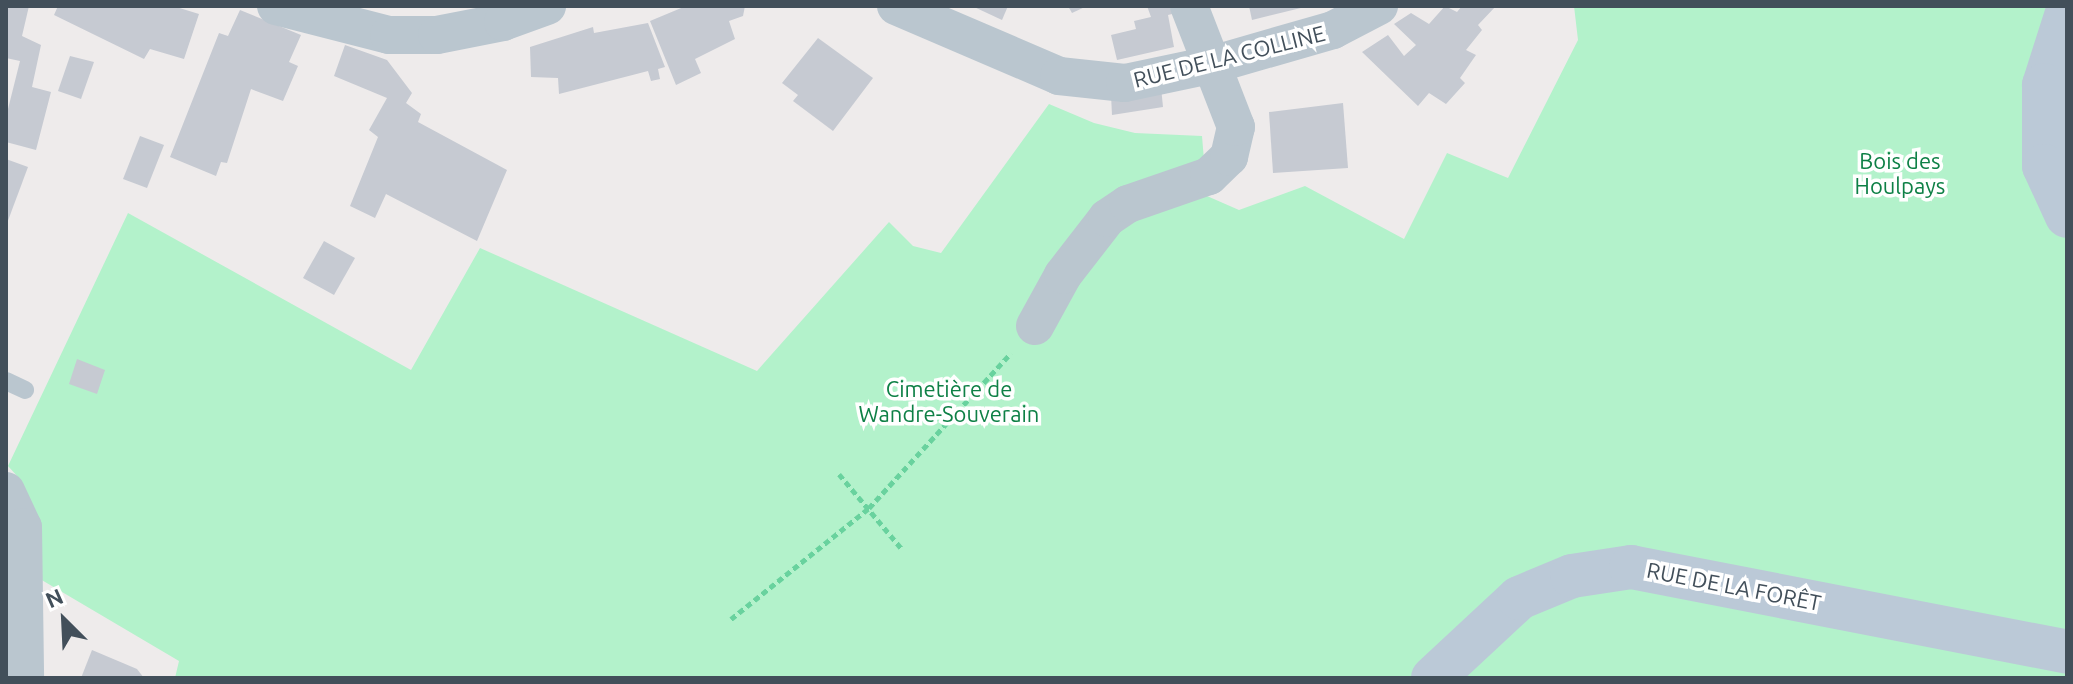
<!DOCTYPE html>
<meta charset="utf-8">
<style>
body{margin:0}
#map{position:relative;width:2073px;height:684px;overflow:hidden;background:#eeebeb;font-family:Ubuntu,sans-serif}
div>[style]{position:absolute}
.green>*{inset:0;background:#b3f2cb}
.building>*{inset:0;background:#c6cad2}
.path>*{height:5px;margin-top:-2.5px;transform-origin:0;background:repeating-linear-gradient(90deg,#69d29e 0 6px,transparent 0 10px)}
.lane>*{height:18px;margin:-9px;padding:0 9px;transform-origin:9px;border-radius:9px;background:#bac6cf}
.street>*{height:38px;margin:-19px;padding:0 19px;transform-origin:19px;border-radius:19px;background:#bac6cf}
.secondary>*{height:44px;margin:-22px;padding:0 22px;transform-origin:22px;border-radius:22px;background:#bbc9d7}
span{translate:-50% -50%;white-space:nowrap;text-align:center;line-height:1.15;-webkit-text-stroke:7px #fff;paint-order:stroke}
.street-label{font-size:22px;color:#424f5a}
.park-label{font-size:22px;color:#0e8046}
.frame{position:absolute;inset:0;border:8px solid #424f5a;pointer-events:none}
.north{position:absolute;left:24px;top:580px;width:80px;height:80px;-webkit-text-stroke:6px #fff;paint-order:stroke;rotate:336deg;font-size:22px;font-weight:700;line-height:32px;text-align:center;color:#424f5a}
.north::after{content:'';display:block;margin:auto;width:28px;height:36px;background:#424f5a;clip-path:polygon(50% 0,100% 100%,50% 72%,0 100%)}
</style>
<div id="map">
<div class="green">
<div style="clip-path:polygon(1574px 6px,2067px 6px,2067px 678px,175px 678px,179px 661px,40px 579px,18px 477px,8px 466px,128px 213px,411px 370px,480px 248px,757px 371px,889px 222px,913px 246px,941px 253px,1049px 104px,1094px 123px,1135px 133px,1202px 136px,1207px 196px,1239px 210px,1305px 186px,1404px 239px,1447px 153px,1508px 178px,1578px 40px)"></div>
</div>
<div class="building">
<div style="clip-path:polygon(6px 6px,29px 6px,22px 36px,41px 45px,32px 87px,51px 92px,36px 150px,6px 142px,6px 117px,20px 61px,6px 58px)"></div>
<div style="clip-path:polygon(58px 6px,173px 6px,199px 14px,184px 59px,150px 49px,144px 59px,54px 15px)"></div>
<div style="clip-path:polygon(686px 6px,745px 6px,743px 16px,729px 21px,735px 39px,695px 59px,701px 73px,676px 85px,650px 21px)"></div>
<div style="clip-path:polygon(972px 6px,1008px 6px,1002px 20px)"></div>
<div style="clip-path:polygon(1068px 6px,1087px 6px,1072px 13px)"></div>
<div style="clip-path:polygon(1147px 6px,1177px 6px,1180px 12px,1168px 15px,1174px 47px,1117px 60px,1111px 35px,1136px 29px,1134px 21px,1151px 17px)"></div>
<div style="clip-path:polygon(1249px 6px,1305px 6px,1305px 7px,1252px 20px)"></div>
<div style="clip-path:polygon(1445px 6px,1457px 12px,1462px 6px,1496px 6px,1478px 25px,1482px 30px,1466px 50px,1476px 55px,1460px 78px,1465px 83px,1446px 104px,1429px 93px,1418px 106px,1362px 52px,1388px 35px,1404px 56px,1416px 45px,1394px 24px,1411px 13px,1429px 24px)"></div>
<div style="clip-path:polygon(240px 10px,301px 35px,289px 62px,298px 66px,283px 101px,251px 89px,227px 163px,221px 162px,216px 176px,170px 157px,219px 33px,228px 36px)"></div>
<div style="clip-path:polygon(648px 23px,665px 67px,658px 69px,660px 79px,651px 81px,648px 71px,559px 94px,558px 78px,531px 77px,530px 47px,593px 27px,594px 33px)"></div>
<div style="clip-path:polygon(818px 38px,873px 78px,833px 131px,793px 101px,798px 95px,782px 83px)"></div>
<div style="clip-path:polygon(345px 45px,387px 60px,412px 93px,406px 103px,421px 114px,418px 122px,507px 170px,477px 241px,386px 194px,375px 218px,350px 206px,378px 137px,369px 130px,387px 98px,334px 76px)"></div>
<div style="clip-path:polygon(70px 56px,94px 62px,81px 99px,58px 91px)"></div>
<div style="clip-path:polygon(1161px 87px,1163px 107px,1112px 115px,1111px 95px)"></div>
<div style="clip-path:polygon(1343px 103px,1348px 168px,1273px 173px,1269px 112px)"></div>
<div style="clip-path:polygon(140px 136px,164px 145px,147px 188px,123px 179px)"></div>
<div style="clip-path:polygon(6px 159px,28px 167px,6px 226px)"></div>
<div style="clip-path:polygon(324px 241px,355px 258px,334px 295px,303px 278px)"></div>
<div style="clip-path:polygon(77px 359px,105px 370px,97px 394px,69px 384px)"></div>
<div style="clip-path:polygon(92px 650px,137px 669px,144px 678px,81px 678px)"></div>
</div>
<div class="path">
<div style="left:839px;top:474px;width:98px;rotate:50deg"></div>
<div style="left:731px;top:619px;width:177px;rotate:-38.8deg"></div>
<div style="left:869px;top:508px;width:210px;rotate:-47.5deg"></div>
</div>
<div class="lane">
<div style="left:6px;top:381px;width:21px;rotate:25deg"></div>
</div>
<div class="street">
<div style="left:276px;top:6px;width:117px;rotate:14.4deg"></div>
<div style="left:389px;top:35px;width:48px"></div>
<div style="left:437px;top:35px;width:67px;rotate:-11.1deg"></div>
<div style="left:503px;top:22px;width:47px;rotate:-20deg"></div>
<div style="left:896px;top:6px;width:177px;rotate:23.2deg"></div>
<div style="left:1059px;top:76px;width:66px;rotate:6.1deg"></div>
<div style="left:1125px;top:83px;width:92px;rotate:-11.9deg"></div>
<div style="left:1215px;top:64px;width:123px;rotate:-16.1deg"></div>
<div style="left:1333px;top:30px;width:52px;rotate:-27.6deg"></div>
<div style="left:1035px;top:326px;width:58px;rotate:-61.2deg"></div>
<div style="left:1063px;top:275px;width:72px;rotate:-52.3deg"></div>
<div style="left:1107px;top:218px;width:25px;rotate:-34deg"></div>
<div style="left:1128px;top:204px;width:86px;rotate:-19.1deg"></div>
<div style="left:1209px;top:176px;width:28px;rotate:-44deg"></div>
<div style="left:1229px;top:157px;width:31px;rotate:-77deg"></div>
<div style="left:1236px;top:127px;width:130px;rotate:-111.2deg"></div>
<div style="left:6px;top:491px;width:40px;rotate:65deg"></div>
<div style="left:23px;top:527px;width:151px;rotate:89.2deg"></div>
</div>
<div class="secondary">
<div style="left:2067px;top:13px;width:76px;rotate:107.7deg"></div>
<div style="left:2044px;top:85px;width:81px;rotate:90deg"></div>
<div style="left:2044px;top:166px;width:55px;rotate:65.3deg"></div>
<div style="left:1433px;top:678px;width:117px;rotate:-42.9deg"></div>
<div style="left:1519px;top:598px;width:57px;rotate:-22.5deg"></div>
<div style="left:1572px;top:576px;width:60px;rotate:-8.7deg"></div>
<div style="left:1631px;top:567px;width:444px;rotate:11deg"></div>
</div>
<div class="street-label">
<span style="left:1229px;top:56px;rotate:-14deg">RUE DE LA COLLINE</span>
<span style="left:1734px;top:586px;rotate:11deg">RUE DE LA FORÊT</span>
</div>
<div class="park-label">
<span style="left:1900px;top:173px">Bois des<br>Houlpays</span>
<span style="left:949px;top:401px">Cimetière de<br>Wandre-Souverain</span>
</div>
<div class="frame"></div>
<div class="north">N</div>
</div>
